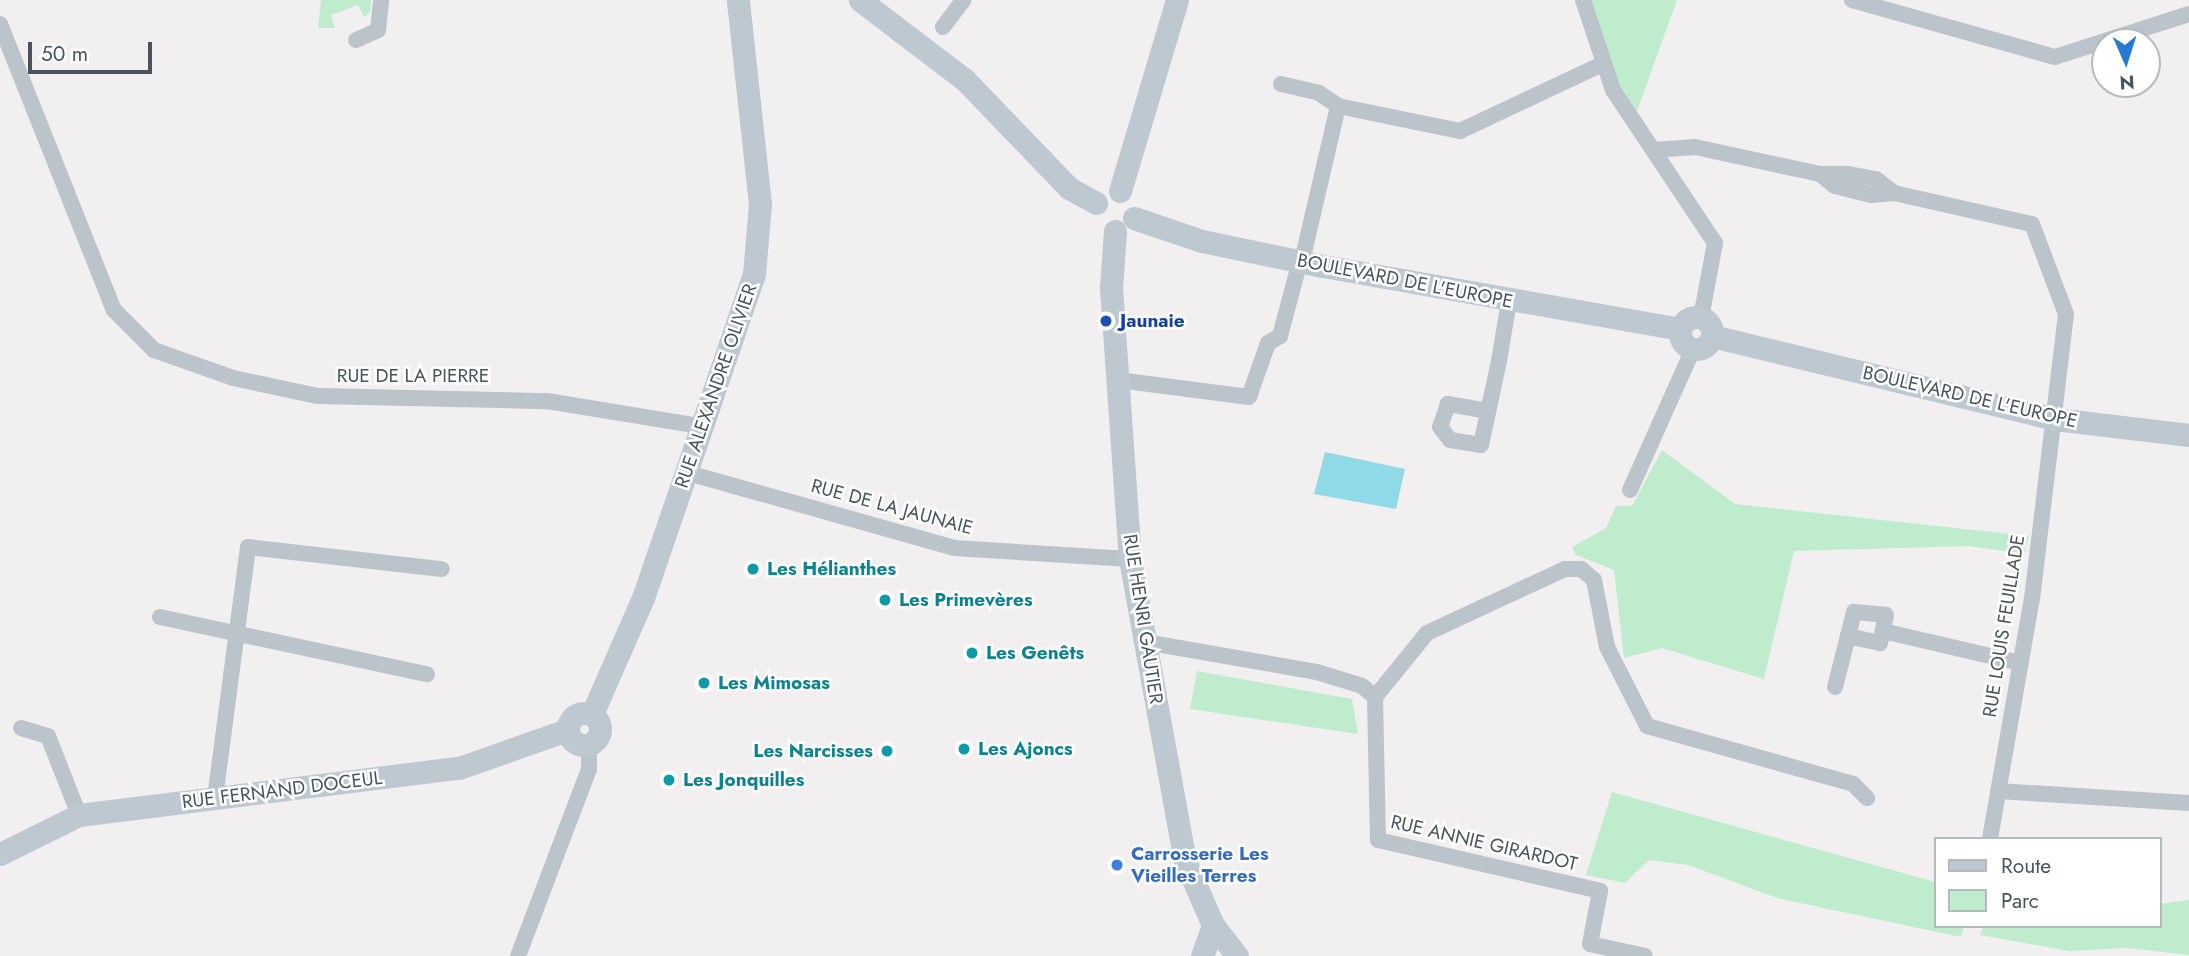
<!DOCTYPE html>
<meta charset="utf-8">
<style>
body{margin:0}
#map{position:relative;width:2189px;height:956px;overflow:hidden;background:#f1efef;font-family:Jost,sans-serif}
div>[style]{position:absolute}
.green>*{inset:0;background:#c0ecce}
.water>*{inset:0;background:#90d9e6}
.street>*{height:16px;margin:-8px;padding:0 8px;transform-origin:8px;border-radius:8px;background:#bbc4cb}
.secondary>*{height:23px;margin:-11.5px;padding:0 11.5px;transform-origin:11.5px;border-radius:11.5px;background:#bdc8d1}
.secondary>.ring{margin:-11.5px;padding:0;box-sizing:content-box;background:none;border:23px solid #bdc8d1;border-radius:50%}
.dots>*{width:19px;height:19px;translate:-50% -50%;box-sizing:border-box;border:4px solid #fff;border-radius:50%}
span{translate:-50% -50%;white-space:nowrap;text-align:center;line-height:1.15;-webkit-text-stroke:5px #fff;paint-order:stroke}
.street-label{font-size:19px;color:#48535b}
.transit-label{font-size:19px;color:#164399;font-weight:700}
.left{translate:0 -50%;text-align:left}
.culture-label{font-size:19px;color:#0d838f;font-weight:700}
.right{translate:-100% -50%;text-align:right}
.shop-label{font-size:19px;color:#366cbe;font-weight:700}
.legend{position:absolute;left:1934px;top:837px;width:228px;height:91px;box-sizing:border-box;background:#fff;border:2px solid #b6babd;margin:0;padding:9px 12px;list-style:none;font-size:21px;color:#48535b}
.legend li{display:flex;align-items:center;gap:14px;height:35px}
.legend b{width:35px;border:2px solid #b6babd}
.north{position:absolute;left:2091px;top:28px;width:70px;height:70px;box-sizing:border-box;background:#fff;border:2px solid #b6babd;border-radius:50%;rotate:177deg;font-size:19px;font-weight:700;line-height:28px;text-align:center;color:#48535b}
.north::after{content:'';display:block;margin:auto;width:24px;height:32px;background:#257bd4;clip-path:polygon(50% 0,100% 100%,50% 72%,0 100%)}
.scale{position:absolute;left:28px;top:42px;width:124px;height:32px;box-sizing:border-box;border:4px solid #48535b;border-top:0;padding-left:9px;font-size:21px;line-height:24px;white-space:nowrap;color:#48535b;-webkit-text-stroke:5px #fff;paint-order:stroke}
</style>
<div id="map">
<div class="green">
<div style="clip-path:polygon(321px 0,371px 0,370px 12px,364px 17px,358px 5px,331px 15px,335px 28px,318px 28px)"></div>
<div style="clip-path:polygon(1590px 0,1677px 0,1637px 111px,1608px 68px)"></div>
<div style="clip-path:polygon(1662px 450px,1735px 504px,2029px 536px,2024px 554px,1969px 546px,1794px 551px,1764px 679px,1662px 648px,1624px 658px,1614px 570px,1576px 555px,1572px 547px,1606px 528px,1616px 506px,1632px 506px)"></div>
<div style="clip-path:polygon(1197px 671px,1352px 699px,1358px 734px,1190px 709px)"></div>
<div style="clip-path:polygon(1612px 792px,1935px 882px,1935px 926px,1964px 926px,1961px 937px,1777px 898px,1688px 865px,1649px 860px,1625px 883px,1586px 875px)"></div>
<div style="clip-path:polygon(2189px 900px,2189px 955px,2128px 948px,2069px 951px,1980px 935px,1983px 926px,2159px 926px,2159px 904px)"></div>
</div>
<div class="water">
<div style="clip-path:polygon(1325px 452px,1405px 469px,1396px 509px,1314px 494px)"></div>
</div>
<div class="street">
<div style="left:1583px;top:0;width:95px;rotate:71.6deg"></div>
<div style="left:1613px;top:90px;width:184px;rotate:56.3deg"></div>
<div style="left:1715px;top:243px;width:76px;rotate:100.6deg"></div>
<div style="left:1852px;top:0;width:211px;rotate:15.7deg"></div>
<div style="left:2055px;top:57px;width:141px;rotate:-17.8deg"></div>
<div style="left:0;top:24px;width:308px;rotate:68.3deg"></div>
<div style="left:114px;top:310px;width:57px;rotate:45deg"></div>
<div style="left:154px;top:350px;width:84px;rotate:19.5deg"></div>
<div style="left:233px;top:378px;width:87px;rotate:12deg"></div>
<div style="left:318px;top:396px;width:229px;rotate:1.3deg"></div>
<div style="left:547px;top:401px;width:160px;rotate:9.3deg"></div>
<div style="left:943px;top:27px;width:34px;rotate:-53deg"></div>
<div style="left:356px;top:40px;width:24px;rotate:-24deg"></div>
<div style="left:378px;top:30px;width:30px;rotate:-84deg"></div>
<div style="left:1281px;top:84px;width:39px;rotate:13deg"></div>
<div style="left:1319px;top:93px;width:23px;rotate:34deg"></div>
<div style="left:1654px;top:150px;width:41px;rotate:-4.2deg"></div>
<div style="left:1695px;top:147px;width:128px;rotate:12.2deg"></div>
<div style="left:1820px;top:174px;width:27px"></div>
<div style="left:1847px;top:174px;width:29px;rotate:10deg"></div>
<div style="left:1876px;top:179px;width:23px;rotate:38deg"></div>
<div style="left:1820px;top:174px;width:19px;rotate:39deg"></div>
<div style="left:1835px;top:186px;width:38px;rotate:14deg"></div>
<div style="left:1872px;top:195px;width:22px;rotate:-5deg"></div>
<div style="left:1894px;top:193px;width:141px;rotate:12.7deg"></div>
<div style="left:2032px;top:224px;width:96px;rotate:69.3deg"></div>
<div style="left:2066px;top:314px;width:286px;rotate:96.8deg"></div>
<div style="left:2032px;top:598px;width:245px;rotate:99.9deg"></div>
<div style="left:1302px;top:261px;width:159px;rotate:-76.9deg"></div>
<div style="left:1338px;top:106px;width:125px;rotate:11.6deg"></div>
<div style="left:1460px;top:131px;width:155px;rotate:-25.2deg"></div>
<div style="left:1118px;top:380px;width:132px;rotate:7.4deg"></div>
<div style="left:1249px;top:397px;width:57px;rotate:-70.6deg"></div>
<div style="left:1268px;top:343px;width:14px;rotate:-30deg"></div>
<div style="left:1280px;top:336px;width:66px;rotate:-75.1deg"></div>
<div style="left:1488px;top:411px;width:41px;rotate:-170.1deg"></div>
<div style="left:1448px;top:404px;width:24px;rotate:109deg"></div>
<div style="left:1440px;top:427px;width:16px;rotate:52deg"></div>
<div style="left:1450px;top:440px;width:31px;rotate:9deg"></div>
<div style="left:1481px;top:445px;width:86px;rotate:-77.9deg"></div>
<div style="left:1499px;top:361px;width:61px;rotate:-80.5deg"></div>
<div style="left:688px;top:473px;width:276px;rotate:15.7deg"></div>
<div style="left:954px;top:548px;width:176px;rotate:3.6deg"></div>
<div style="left:1630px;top:490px;width:154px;rotate:-65.9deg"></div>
<div style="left:160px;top:617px;width:273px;rotate:12.1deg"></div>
<div style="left:1883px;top:631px;width:141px;rotate:13.1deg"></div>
<div style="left:1145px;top:642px;width:175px;rotate:9.9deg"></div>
<div style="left:1317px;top:672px;width:47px;rotate:17.3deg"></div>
<div style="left:1362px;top:686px;width:17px;rotate:40deg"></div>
<div style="left:1375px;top:697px;width:82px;rotate:-50.9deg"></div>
<div style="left:1427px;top:633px;width:152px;rotate:-24.9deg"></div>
<div style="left:1565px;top:569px;width:16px"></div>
<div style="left:1581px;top:569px;width:17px;rotate:40deg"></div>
<div style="left:1594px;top:580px;width:68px;rotate:79deg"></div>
<div style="left:1607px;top:647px;width:89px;rotate:63.1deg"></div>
<div style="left:1647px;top:726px;width:214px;rotate:15.7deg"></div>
<div style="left:1853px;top:784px;width:20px;rotate:45deg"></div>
<div style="left:1835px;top:687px;width:53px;rotate:-75.7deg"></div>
<div style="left:1848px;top:636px;width:25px;rotate:-76deg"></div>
<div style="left:1854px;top:612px;width:32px;rotate:5deg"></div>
<div style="left:1886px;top:615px;width:29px;rotate:102deg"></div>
<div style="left:1880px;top:643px;width:33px;rotate:-168deg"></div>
<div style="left:1375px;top:697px;width:143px;rotate:88.8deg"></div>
<div style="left:1378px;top:840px;width:228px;rotate:12.9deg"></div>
<div style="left:1600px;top:891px;width:54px;rotate:100.7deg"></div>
<div style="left:1590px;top:944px;width:56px;rotate:12.3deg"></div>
<div style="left:21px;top:728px;width:28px;rotate:17deg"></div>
<div style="left:48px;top:736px;width:85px;rotate:68.6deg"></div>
<div style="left:1998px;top:791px;width:191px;rotate:3.6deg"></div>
<div style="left:215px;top:798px;width:253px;rotate:-82.5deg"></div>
<div style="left:248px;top:547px;width:195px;rotate:6.5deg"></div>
<div style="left:518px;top:956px;width:200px;rotate:-69.2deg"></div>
<div style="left:589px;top:769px;width:24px;rotate:-90deg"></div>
</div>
<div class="secondary">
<div style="left:860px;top:0;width:132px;rotate:37.3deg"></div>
<div style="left:965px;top:80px;width:150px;rotate:46.1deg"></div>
<div style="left:1069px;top:188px;width:31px;rotate:29deg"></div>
<div style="left:1120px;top:191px;width:199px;rotate:-73.4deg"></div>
<div style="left:1134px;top:218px;width:72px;rotate:18.7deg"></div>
<div style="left:1202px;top:241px;width:124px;rotate:11.7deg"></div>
<div style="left:1323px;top:266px;width:363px;rotate:10deg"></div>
<div style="left:1115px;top:231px;width:57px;rotate:94deg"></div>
<div style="left:1111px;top:288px;width:272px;rotate:86deg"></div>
<div style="left:1130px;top:559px;width:307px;rotate:79.7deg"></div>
<div style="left:1185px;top:861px;width:70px;rotate:66.4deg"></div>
<div style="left:1213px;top:925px;width:39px;rotate:52deg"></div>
<div class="ring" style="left:1680px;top:317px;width:9px;height:9px"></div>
<div style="left:1712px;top:336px;width:353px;rotate:13.6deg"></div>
<div style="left:2055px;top:419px;width:135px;rotate:6.8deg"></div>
<div class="ring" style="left:568px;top:713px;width:9px;height:9px"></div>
<div style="left:592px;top:714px;width:127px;rotate:-66.3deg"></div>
<div style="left:643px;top:598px;width:342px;rotate:-71.1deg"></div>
<div style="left:754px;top:274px;width:70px;rotate:-85.1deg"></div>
<div style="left:760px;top:204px;width:205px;rotate:-96.2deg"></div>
<div style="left:0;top:854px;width:88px;rotate:-26.3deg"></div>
<div style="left:79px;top:815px;width:383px;rotate:-7.1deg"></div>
<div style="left:459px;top:768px;width:114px;rotate:-19.4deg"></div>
<div style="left:1202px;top:956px;width:33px;rotate:-70deg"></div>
</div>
<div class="dots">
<div style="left:1106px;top:321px;background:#1a4fb4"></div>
<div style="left:753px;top:569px;background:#0f9aa8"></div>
<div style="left:885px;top:600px;background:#0f9aa8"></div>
<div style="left:972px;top:653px;background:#0f9aa8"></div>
<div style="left:704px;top:683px;background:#0f9aa8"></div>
<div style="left:964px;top:749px;background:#0f9aa8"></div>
<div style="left:887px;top:751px;background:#0f9aa8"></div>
<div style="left:669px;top:780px;background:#0f9aa8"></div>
<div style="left:1117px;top:865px;background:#3f7fe0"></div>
</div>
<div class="street-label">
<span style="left:1405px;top:281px;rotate:11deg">BOULEVARD DE L'EUROPE</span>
<span style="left:413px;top:376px">RUE DE LA PIERRE</span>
<span style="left:716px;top:386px;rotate:-71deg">RUE ALEXANDRE OLIVIER</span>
<span style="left:1970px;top:397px;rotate:13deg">BOULEVARD DE L'EUROPE</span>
<span style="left:892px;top:507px;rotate:15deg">RUE DE LA JAUNAIE</span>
<span style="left:1143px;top:619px;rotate:81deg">RUE HENRI GAUTIER</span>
<span style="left:2004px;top:626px;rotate:-81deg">RUE LOUIS FEUILLADE</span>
<span style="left:282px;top:790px;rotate:-7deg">RUE FERNAND DOCEUL</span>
<span style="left:1484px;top:843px;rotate:13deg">RUE ANNIE GIRARDOT</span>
</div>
<div class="transit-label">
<span class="left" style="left:1120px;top:321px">Jaunaie</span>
</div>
<div class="culture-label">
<span class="left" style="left:767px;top:569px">Les Hélianthes</span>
<span class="left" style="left:899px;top:600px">Les Primevères</span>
<span class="left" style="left:986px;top:653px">Les Genêts</span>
<span class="left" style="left:718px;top:683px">Les Mimosas</span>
<span class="left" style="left:978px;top:749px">Les Ajoncs</span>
<span class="right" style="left:873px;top:751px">Les Narcisses</span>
<span class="left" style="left:683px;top:780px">Les Jonquilles</span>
</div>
<div class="shop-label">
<span class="left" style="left:1131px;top:865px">Carrosserie Les<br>Vieilles Terres</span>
</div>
<ul class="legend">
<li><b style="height:9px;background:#bdc8d1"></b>Route</li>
<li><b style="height:19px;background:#c0ecce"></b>Parc</li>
</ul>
<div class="north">N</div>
<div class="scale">50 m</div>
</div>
